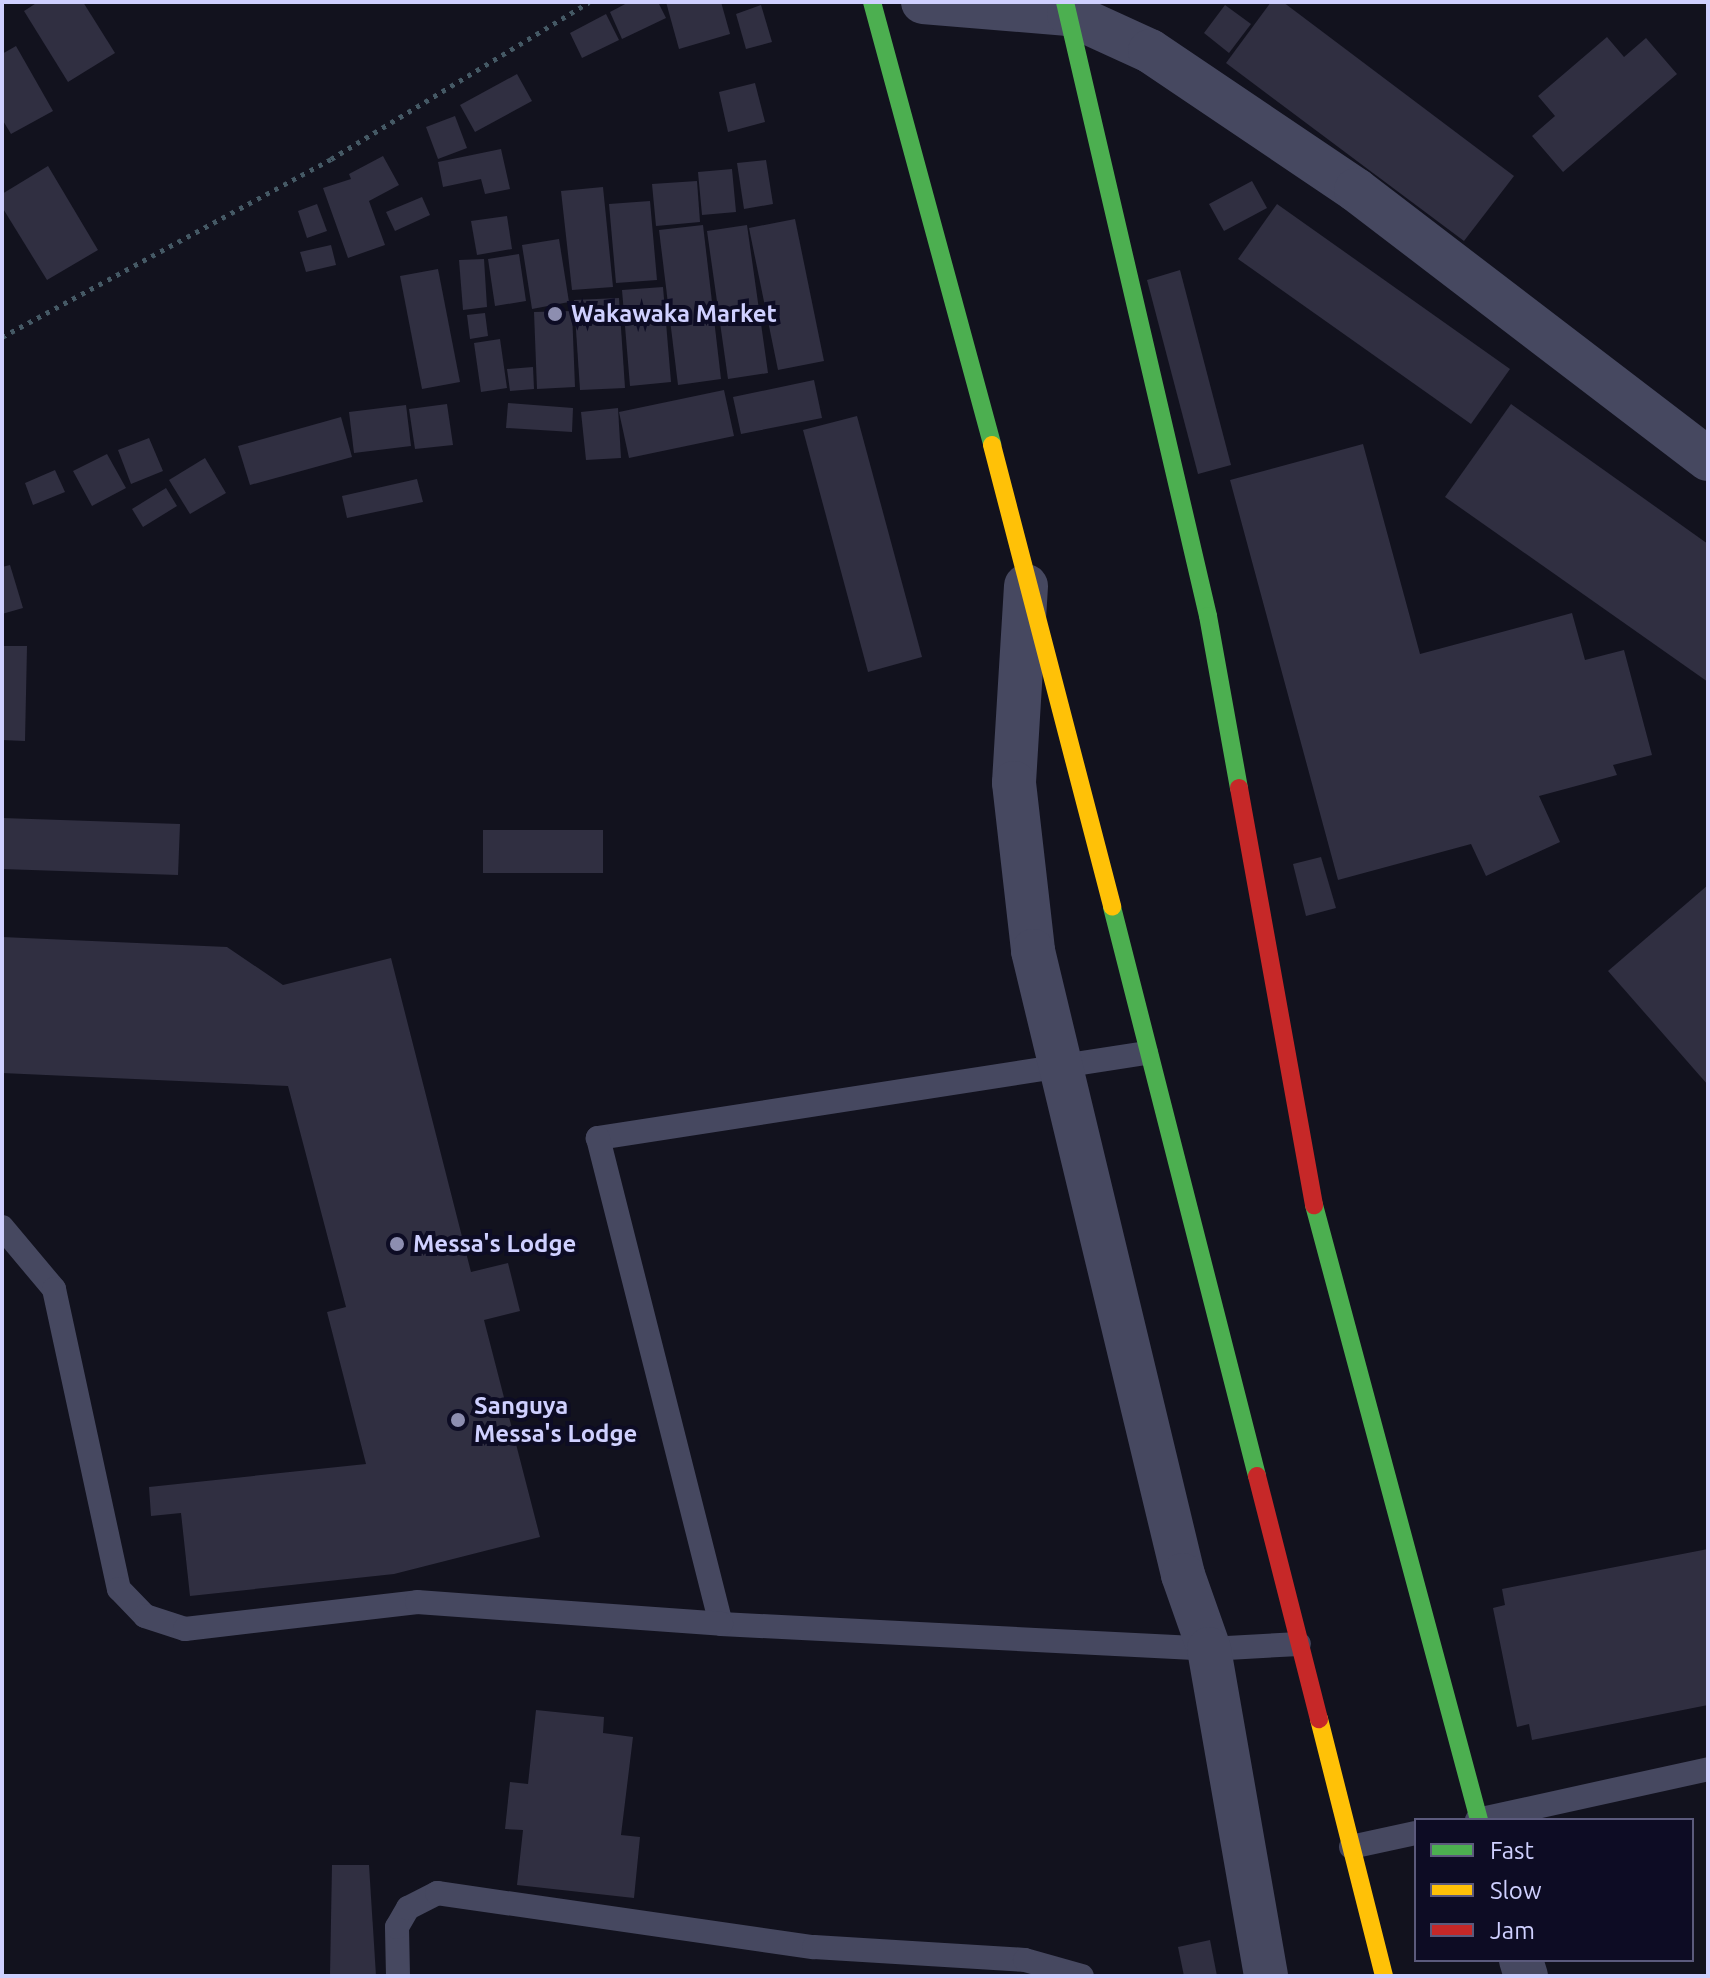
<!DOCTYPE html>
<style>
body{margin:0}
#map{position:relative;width:1710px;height:1978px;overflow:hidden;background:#12121e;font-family:Ubuntu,sans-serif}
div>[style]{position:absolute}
.building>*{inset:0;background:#302f41}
.path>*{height:5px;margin-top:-2.5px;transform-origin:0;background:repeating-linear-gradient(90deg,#455965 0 4px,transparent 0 10px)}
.lane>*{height:24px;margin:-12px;padding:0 12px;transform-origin:12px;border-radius:12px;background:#464860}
.street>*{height:44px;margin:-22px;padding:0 22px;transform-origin:22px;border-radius:22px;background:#464860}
.fast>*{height:18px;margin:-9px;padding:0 9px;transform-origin:9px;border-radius:9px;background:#4caf50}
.slow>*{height:18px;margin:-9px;padding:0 9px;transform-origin:9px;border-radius:9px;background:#ffc107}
.jam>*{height:18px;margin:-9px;padding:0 9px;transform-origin:9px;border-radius:9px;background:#c62828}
.dots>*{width:22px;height:22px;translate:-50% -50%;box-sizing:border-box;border:4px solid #0d0c24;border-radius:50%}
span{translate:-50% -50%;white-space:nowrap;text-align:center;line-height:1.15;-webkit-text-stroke:8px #0d0c24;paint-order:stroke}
.poi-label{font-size:24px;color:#cfd0ff;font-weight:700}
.left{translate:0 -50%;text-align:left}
.frame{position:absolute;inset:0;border:4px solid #cfd0ff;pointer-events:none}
.legend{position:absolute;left:1414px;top:1818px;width:280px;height:144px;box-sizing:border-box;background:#0d0c24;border:2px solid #5b5a7c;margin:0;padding:10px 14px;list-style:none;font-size:24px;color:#cfd0ff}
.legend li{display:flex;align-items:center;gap:16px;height:40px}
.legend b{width:40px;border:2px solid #5b5a7c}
</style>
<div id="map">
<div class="building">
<div style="clip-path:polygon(38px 2px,83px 2px,115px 53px,68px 82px,24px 11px)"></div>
<div style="clip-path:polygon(629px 2px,658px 2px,666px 18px,622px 39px,610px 12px)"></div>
<div style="clip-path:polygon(666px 2px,721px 2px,730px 34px,679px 49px)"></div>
<div style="clip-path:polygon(1271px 2px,1283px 2px,1514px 176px,1464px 241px,1226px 63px)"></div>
<div style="clip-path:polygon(761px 5px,772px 42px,746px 49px,736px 14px)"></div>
<div style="clip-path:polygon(1225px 5px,1251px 24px,1229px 53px,1204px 33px)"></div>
<div style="clip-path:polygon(606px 14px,619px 40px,582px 58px,570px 33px)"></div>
<div style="clip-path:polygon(1607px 37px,1624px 57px,1646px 38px,1677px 74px,1563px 172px,1532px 136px,1555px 116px,1538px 96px)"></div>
<div style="clip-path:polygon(16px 46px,53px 111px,11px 134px,2px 119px,2px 54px)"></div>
<div style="clip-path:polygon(517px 74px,532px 101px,475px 132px,460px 105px)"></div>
<div style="clip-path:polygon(755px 83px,765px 122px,728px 132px,719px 92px)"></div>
<div style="clip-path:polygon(455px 116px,467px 148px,438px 159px,426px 127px)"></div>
<div style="clip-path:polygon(501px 149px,510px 189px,485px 194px,481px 179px,443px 187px,438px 162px)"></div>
<div style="clip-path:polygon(383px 156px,399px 185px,369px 201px,385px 245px,348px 258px,323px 188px,351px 179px,349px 174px)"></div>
<div style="clip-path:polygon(766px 160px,773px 204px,744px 209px,737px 163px)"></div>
<div style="clip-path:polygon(48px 166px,98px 250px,47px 280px,2px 207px,2px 194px)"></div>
<div style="clip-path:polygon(732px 169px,736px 212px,702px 215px,698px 172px)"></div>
<div style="clip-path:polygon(697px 181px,700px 222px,656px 226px,652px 184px)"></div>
<div style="clip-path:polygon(1252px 181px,1267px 208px,1224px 231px,1209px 204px)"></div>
<div style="clip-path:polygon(603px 187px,613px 287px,572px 290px,561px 191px)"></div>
<div style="clip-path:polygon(422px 197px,430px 215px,395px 231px,386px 212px)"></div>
<div style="clip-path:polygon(650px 201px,657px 280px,616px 283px,609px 204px)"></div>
<div style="clip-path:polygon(317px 204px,327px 231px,307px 238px,298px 211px)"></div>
<div style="clip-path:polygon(1277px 204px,1510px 369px,1471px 424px,1238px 259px)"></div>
<div style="clip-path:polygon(507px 216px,512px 249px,477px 255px,471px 221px)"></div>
<div style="clip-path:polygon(795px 219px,824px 361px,778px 370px,749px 228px)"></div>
<div style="clip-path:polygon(703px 225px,721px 379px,678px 385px,659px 230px)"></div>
<div style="clip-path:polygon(747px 225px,768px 373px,728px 379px,707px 231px)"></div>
<div style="clip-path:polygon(559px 239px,569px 302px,532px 309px,522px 245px)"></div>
<div style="clip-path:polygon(331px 245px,336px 265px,306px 272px,300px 252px)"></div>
<div style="clip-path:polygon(519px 254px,526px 301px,495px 306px,488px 259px)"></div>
<div style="clip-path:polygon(484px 259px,487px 307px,463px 310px,459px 260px)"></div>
<div style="clip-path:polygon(438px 269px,460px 382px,422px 389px,400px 276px)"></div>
<div style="clip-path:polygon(1180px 270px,1231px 465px,1198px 474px,1147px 280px)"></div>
<div style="clip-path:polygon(663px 287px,671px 382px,630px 386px,622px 290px)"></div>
<div style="clip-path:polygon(619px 298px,625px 388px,580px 390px,574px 300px)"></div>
<div style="clip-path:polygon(572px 311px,575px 387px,537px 389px,534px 312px)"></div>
<div style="clip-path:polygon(485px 313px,488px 336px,470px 339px,467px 315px)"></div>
<div style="clip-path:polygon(500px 339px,507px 388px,481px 392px,474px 343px)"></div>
<div style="clip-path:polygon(533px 367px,534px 389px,510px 391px,507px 369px)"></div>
<div style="clip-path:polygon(814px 380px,822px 418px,741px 434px,733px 397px)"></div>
<div style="clip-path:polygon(724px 390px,734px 436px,629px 458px,619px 412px)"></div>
<div style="clip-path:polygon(508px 403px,573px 408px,572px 432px,506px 428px)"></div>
<div style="clip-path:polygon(447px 404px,453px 445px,415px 449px,409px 409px)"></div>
<div style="clip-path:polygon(1511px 404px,1708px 544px,1708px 682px,1445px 497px)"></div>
<div style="clip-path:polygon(406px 405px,411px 446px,354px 453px,349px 412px)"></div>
<div style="clip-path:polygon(618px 408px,621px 458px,586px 460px,581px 412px)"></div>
<div style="clip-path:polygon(857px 416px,922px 657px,868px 672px,803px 430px)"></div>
<div style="clip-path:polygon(341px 417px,352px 457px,250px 485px,238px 446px)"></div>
<div style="clip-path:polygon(149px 438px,163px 471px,131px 484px,118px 450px)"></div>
<div style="clip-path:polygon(1363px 444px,1420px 654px,1572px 613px,1585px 660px,1624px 650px,1652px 755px,1613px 765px,1617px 775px,1539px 796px,1560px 842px,1486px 876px,1471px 844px,1338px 880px,1230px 480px)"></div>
<div style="clip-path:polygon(107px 454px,126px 488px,92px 506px,73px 471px)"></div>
<div style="clip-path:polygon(205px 458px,226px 493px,190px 514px,169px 480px)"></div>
<div style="clip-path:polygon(55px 470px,65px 492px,33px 505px,25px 483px)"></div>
<div style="clip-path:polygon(417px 479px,423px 502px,347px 518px,342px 496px)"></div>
<div style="clip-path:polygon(166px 488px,177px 506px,143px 527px,132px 509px)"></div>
<div style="clip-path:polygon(10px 565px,23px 608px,2px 614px,2px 567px)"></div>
<div style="clip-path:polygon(2px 646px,27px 646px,25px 741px,2px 740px)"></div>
<div style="clip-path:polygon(2px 818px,180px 824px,178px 875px,2px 869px)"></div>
<div style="clip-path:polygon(483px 830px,603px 830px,603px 873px,483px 873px)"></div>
<div style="clip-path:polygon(1321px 857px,1336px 908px,1306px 916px,1293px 864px)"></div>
<div style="clip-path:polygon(1708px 885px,1708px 1085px,1608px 971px)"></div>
<div style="clip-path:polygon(2px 937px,227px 947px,283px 985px,391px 958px,471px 1272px,508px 1263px,520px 1311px,484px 1320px,540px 1537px,394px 1574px,190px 1596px,181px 1513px,151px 1516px,149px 1487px,366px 1464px,327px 1312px,346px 1307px,288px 1086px,2px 1073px)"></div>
<div style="clip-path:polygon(1708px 1549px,1708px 1705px,1532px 1740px,1529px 1724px,1517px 1727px,1493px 1608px,1505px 1605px,1502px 1589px)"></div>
<div style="clip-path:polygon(536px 1710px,604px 1717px,603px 1733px,633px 1737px,621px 1835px,640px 1837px,634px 1898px,517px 1885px,523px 1830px,505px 1829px,510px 1782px,528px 1784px)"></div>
<div style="clip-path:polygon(332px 1865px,369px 1865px,376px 1976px,330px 1976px)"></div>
<div style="clip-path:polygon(1210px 1940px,1217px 1976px,1184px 1976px,1178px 1947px)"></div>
</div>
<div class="path">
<div style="left:2px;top:337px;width:374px;rotate:-28.4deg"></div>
<div style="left:331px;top:159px;width:302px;rotate:-31.3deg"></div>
</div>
<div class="lane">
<div style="left:1146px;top:1053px;width:555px;rotate:171.18deg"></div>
<div style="left:598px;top:1138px;width:501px;rotate:75.8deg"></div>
<div style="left:721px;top:1624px;width:489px;rotate:2.9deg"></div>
<div style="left:1209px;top:1649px;width:90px;rotate:-3.2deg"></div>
<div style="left:2px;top:1227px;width:81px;rotate:50deg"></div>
<div style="left:54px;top:1289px;width:307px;rotate:77.8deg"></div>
<div style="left:119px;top:1589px;width:37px;rotate:46deg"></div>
<div style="left:145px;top:1616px;width:42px;rotate:18deg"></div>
<div style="left:185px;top:1629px;width:234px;rotate:-6.6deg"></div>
<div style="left:417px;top:1602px;width:305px;rotate:4.1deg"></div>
<div style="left:1477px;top:1820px;width:237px;rotate:-12.4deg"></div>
<div style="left:1351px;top:1847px;width:66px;rotate:-12.2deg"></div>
<div style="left:398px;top:1976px;width:49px;rotate:-91.2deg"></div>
<div style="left:397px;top:1927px;width:22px;rotate:-60deg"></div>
<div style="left:408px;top:1908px;width:33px;rotate:-27deg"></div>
<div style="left:437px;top:1893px;width:381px;rotate:8.2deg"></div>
<div style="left:814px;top:1947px;width:211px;rotate:3.5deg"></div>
<div style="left:1025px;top:1960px;width:59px;rotate:15.7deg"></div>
</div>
<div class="street">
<div style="left:923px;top:2px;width:146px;rotate:4.7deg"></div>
<div style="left:1069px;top:14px;width:89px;rotate:24.6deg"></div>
<div style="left:1150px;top:51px;width:249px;rotate:34deg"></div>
<div style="left:1356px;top:190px;width:443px;rotate:37.4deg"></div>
<div style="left:1026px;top:586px;width:197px;rotate:93.5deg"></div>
<div style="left:1014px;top:783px;width:169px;rotate:83.5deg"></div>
<div style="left:1033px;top:951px;width:642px;rotate:76.48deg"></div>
<div style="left:1183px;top:1575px;width:78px;rotate:70.6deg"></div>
<div style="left:1209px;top:1649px;width:332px;rotate:80.1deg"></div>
<div style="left:1521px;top:1960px;width:17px;rotate:73deg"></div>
</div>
<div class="fast">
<div style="left:872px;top:2px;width:459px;rotate:74.8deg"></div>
<div style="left:1065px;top:2px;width:630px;rotate:76.89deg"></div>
<div style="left:1208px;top:616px;width:175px;rotate:79.8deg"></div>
<div style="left:1112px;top:907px;width:587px;rotate:75.7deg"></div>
<div style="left:1314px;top:1205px;width:637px;rotate:74.98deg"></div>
</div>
<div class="slow">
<div style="left:992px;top:445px;width:477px;rotate:75.4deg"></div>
<div style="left:1319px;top:1719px;width:265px;rotate:75.8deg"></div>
</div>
<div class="jam">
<div style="left:1239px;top:788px;width:424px;rotate:79.8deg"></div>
<div style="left:1257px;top:1476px;width:251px;rotate:75.7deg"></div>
</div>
<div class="dots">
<div style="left:555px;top:314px;background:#8d8eb0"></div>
<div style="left:397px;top:1244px;background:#8d8eb0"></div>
<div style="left:458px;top:1420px;background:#8d8eb0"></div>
</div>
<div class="poi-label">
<span class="left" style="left:571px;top:314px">Wakawaka Market</span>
<span class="left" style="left:413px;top:1244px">Messa's Lodge</span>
<span class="left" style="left:474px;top:1420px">Sanguya<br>Messa's Lodge</span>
</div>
<div class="frame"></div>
<ul class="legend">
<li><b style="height:10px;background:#4caf50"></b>Fast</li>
<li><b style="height:10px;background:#ffc107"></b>Slow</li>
<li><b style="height:10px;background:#c62828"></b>Jam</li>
</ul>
</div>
